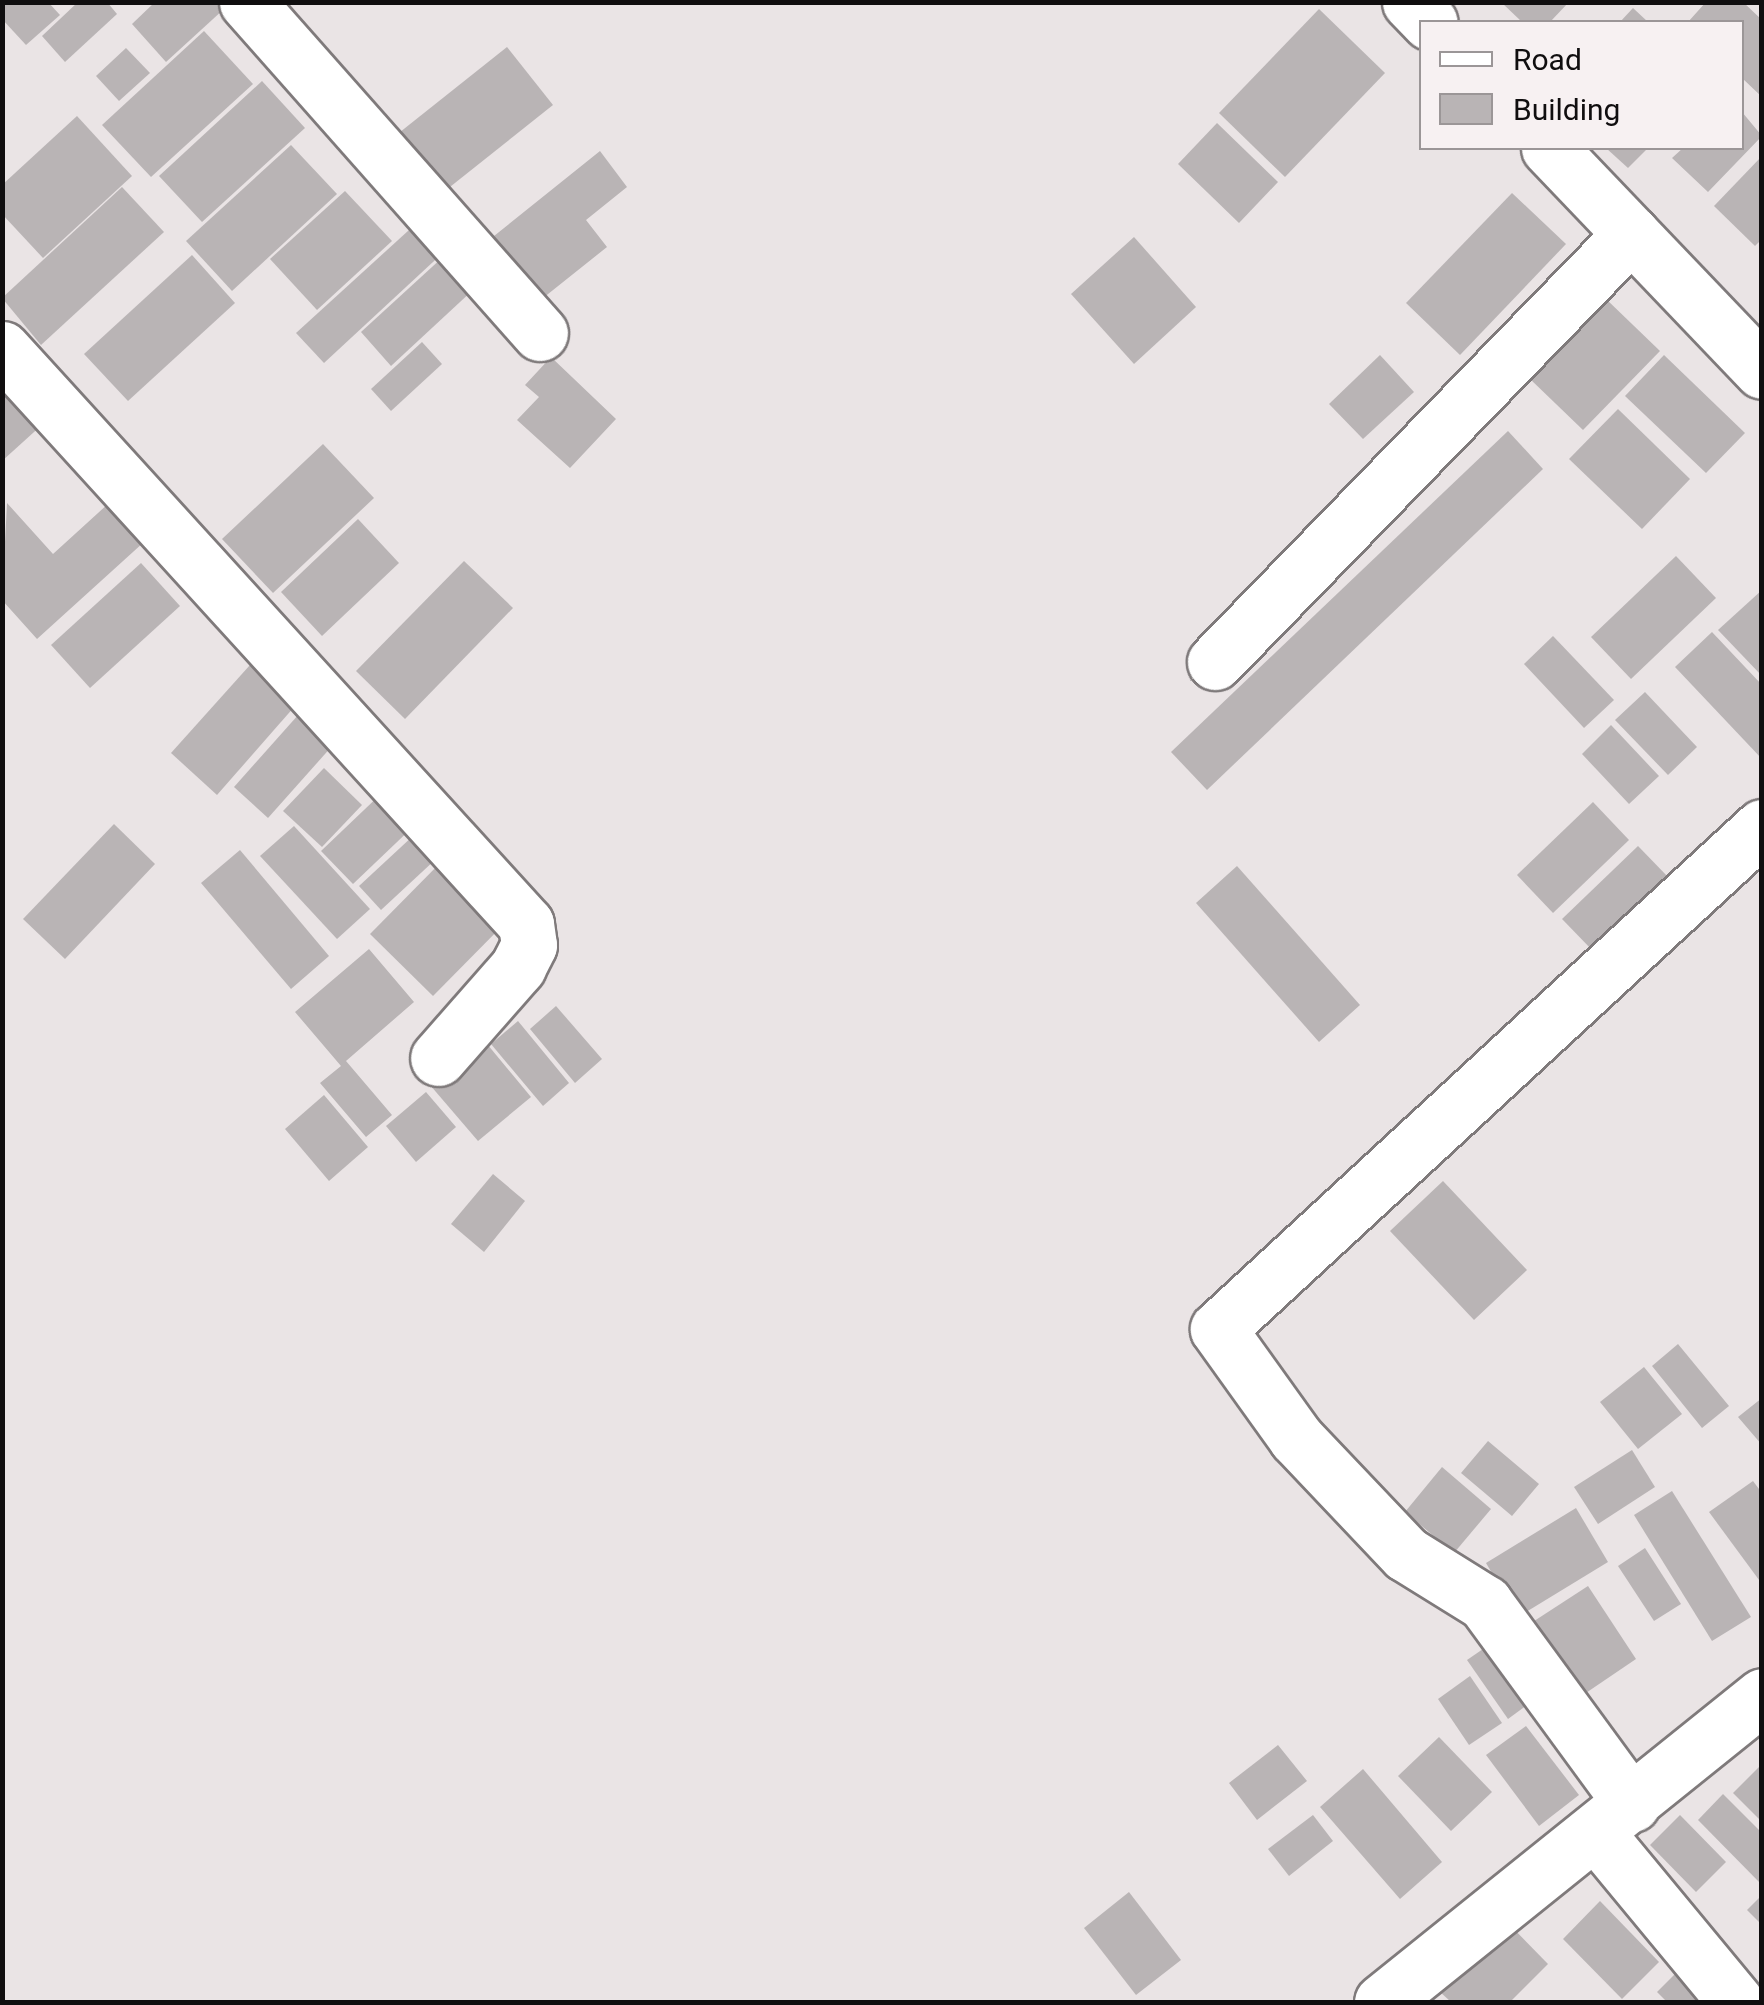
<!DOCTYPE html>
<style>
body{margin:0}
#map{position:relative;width:1764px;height:2005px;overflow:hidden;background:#eae4e5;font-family:Roboto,sans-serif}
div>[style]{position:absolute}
.building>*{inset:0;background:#b9b4b5}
.roads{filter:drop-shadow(2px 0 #7f7a7b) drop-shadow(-2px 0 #7f7a7b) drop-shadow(0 2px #7f7a7b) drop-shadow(0 -2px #7f7a7b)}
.minor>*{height:55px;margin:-27.5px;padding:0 27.5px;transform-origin:27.5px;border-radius:27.5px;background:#fff}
span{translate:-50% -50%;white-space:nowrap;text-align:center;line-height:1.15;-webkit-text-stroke:9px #f7f1f2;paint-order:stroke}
.frame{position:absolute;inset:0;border:5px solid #100e0f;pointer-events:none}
.legend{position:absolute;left:1419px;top:20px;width:325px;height:130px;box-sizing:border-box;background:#f7f1f2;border:2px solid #9b9697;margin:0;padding:12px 18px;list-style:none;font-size:30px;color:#100e0f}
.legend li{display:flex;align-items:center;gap:20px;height:50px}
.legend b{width:50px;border:2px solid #9b9697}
</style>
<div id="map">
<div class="building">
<div style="clip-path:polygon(2px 2px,48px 2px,60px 15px,26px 45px,2px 19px)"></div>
<div style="clip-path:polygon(78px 2px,107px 2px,117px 14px,65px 62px,42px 36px)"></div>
<div style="clip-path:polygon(155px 2px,218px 2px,224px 9px,166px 62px,132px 24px)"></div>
<div style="clip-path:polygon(1501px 2px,1569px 2px,1550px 22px,1522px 22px)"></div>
<div style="clip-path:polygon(1706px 2px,1743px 2px,1762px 20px,1762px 97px,1742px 78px,1742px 22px,1688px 22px)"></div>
<div style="clip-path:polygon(1633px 8px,1648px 22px,1620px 22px)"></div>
<div style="clip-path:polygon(1319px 9px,1385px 73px,1285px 177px,1219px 113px)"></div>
<div style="clip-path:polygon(204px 31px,253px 84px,151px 177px,102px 125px)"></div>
<div style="clip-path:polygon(507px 47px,553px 105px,431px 202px,385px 144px)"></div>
<div style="clip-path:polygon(126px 48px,150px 73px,119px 101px,96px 76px)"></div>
<div style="clip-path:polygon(262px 81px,305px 128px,202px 222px,159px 176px)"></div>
<div style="clip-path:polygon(1742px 112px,1762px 136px,1708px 192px,1672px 158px,1683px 148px,1742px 148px)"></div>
<div style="clip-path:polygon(77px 116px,132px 176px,43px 258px,2px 214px,2px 185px)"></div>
<div style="clip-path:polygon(1217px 123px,1278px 182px,1239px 223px,1178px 164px)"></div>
<div style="clip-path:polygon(291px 145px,337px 194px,232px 291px,186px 241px)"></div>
<div style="clip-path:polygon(1606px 148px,1648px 148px,1628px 168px)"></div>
<div style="clip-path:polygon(600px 151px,627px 187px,586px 220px,607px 247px,528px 310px,479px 248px)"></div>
<div style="clip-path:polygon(1762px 156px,1762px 239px,1755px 246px,1714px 206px)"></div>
<div style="clip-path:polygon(122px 187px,164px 232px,41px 345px,2px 298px)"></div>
<div style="clip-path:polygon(345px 191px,392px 241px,317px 310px,270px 259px)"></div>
<div style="clip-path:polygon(1512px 193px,1566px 244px,1460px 355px,1406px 303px)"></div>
<div style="clip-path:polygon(420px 220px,447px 249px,324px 363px,296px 333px)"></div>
<div style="clip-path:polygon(1134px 237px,1196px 307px,1134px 364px,1071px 294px)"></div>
<div style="clip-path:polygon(192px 255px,235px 303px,128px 401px,84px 354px)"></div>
<div style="clip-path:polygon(444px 256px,474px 289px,391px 366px,361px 332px)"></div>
<div style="clip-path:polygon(1605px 298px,1660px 351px,1583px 430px,1529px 378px)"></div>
<div style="clip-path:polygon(422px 342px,442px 364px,391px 411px,371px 389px)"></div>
<div style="clip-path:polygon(1380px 355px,1414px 392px,1363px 439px,1329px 404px)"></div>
<div style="clip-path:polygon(1664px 355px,1745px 433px,1706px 473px,1625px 396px)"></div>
<div style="clip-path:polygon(551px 357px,616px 419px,570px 468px,517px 420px,539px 397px,525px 385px)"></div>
<div style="clip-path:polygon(2px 376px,44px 423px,2px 461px)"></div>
<div style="clip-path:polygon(1618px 409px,1690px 479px,1642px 529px,1569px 459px)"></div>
<div style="clip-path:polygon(1508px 431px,1543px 469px,1207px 790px,1171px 752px)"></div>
<div style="clip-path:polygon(323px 444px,374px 498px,273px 593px,222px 539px)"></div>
<div style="clip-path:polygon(7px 503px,53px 554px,109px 503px,144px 542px,37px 639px,2px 600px)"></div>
<div style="clip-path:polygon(358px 519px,399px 563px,322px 636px,281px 592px)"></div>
<div style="clip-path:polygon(1676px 556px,1716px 598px,1631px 679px,1591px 637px)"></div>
<div style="clip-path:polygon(464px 561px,513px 608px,405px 719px,356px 671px)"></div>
<div style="clip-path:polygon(141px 563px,180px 606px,90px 688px,51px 645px)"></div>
<div style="clip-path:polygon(1762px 590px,1762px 676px,1718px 630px)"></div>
<div style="clip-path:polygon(1712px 632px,1762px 685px,1762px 759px,1675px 667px)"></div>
<div style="clip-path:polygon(1553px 636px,1614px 700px,1584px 728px,1524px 664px)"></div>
<div style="clip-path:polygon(250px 665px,295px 706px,217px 795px,171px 753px)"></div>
<div style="clip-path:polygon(1645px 692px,1697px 747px,1668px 775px,1615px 720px)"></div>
<div style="clip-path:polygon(299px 714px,333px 745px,268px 818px,234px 787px)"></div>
<div style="clip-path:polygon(1611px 725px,1659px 776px,1629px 804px,1582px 754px)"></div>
<div style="clip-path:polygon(324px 768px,362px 805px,322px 847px,283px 811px)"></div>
<div style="clip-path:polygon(386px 789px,418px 822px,353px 884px,321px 851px)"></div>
<div style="clip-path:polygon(1593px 802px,1629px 840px,1553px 913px,1517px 875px)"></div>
<div style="clip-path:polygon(114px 824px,155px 864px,65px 959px,23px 919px)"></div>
<div style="clip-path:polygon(294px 826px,370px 909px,337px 939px,260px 856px)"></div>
<div style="clip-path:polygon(414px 835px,436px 859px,381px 910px,359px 886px)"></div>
<div style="clip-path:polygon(1638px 846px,1670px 879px,1594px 952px,1562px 919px)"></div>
<div style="clip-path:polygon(240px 850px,329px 956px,291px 989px,201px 883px)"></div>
<div style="clip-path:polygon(448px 855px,511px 917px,433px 996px,370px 934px)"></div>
<div style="clip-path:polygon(1237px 866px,1360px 1005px,1319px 1042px,1196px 903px)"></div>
<div style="clip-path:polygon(369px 949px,414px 1002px,346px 1061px,392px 1115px,366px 1137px,320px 1083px,341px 1066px,295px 1012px)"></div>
<div style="clip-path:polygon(556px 1006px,602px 1059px,575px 1083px,530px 1029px)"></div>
<div style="clip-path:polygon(518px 1021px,569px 1083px,543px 1106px,491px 1044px)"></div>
<div style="clip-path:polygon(478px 1033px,531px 1097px,478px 1141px,424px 1078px)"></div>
<div style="clip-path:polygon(426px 1092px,456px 1127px,416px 1162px,386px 1126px)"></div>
<div style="clip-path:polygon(324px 1095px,368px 1147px,329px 1181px,285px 1129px)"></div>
<div style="clip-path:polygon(493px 1174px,525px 1201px,484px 1252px,451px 1224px)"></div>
<div style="clip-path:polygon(1443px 1181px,1527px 1270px,1474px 1320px,1390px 1231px)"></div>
<div style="clip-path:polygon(1678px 1344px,1729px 1406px,1702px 1428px,1652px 1366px)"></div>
<div style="clip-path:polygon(1644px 1367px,1682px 1414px,1638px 1449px,1600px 1402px)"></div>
<div style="clip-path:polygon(1762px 1398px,1762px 1445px,1738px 1417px)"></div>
<div style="clip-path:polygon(1488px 1441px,1539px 1484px,1512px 1516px,1461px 1473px)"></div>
<div style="clip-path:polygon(1632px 1450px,1655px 1487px,1598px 1524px,1574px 1487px)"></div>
<div style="clip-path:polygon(1442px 1467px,1491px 1509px,1454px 1553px,1405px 1512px)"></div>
<div style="clip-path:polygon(1753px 1481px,1762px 1493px,1762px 1584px,1709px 1512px)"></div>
<div style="clip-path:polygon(1672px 1491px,1751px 1617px,1712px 1641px,1634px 1515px)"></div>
<div style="clip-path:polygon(1576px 1508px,1608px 1562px,1518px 1617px,1486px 1563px)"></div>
<div style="clip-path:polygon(1645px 1548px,1681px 1604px,1654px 1621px,1618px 1566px)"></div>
<div style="clip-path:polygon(1588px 1586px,1636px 1659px,1577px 1699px,1528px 1625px)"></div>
<div style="clip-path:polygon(1499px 1638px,1539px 1696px,1508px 1719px,1467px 1660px)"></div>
<div style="clip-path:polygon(1470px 1676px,1502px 1723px,1469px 1745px,1438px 1699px)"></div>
<div style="clip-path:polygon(1526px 1726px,1579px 1795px,1539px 1826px,1486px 1755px)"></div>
<div style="clip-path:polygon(1439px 1737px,1492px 1792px,1451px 1831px,1398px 1776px)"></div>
<div style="clip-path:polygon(1278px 1745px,1307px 1781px,1257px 1820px,1229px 1783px)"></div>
<div style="clip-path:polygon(1762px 1764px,1762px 1822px,1733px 1793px)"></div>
<div style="clip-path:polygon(1363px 1769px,1442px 1862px,1400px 1899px,1320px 1807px)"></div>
<div style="clip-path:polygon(1723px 1794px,1762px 1833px,1762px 1885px,1698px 1820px)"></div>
<div style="clip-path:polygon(1313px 1815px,1333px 1841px,1289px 1876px,1268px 1849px)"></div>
<div style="clip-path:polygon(1680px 1815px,1726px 1862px,1696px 1892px,1650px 1845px)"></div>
<div style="clip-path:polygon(1129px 1892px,1181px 1960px,1136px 1995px,1084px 1928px)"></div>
<div style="clip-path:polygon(1762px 1895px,1762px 1925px,1747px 1910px)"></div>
<div style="clip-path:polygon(1600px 1901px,1659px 1962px,1622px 1999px,1563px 1939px)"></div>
<div style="clip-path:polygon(1508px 1923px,1548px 1964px,1510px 2002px,1451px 2002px,1439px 1991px)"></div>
<div style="clip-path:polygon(1685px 1964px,1723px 2002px,1667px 2002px,1657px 1992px)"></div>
</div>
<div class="roads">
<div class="minor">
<div style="left:247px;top:2px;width:442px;rotate:48.5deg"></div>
<div style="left:1410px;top:2px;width:28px;rotate:46deg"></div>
<div style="left:1549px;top:148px;width:308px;rotate:46.3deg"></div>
<div style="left:2px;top:349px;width:778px;rotate:47.66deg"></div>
<div style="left:526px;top:924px;width:21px;rotate:82deg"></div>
<div style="left:529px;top:945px;width:25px;rotate:117deg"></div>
<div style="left:518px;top:967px;width:121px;rotate:131.3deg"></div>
<div style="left:1215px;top:662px;width:597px;rotate:-45.81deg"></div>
<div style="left:1632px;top:1804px;width:249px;rotate:-126.2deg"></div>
<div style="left:1485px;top:1603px;width:93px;rotate:-148.2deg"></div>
<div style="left:1406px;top:1554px;width:160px;rotate:-133.5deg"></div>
<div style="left:1296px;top:1438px;width:134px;rotate:-125.6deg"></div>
<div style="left:1218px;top:1329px;width:740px;rotate:-42.7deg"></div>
<div style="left:1597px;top:1834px;width:218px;rotate:50.4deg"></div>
<div style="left:1382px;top:2002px;width:488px;rotate:-38.8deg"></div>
</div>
</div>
<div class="frame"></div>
<ul class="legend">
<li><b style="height:12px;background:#fff"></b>Road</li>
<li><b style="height:28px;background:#b9b4b5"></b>Building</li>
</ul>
</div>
